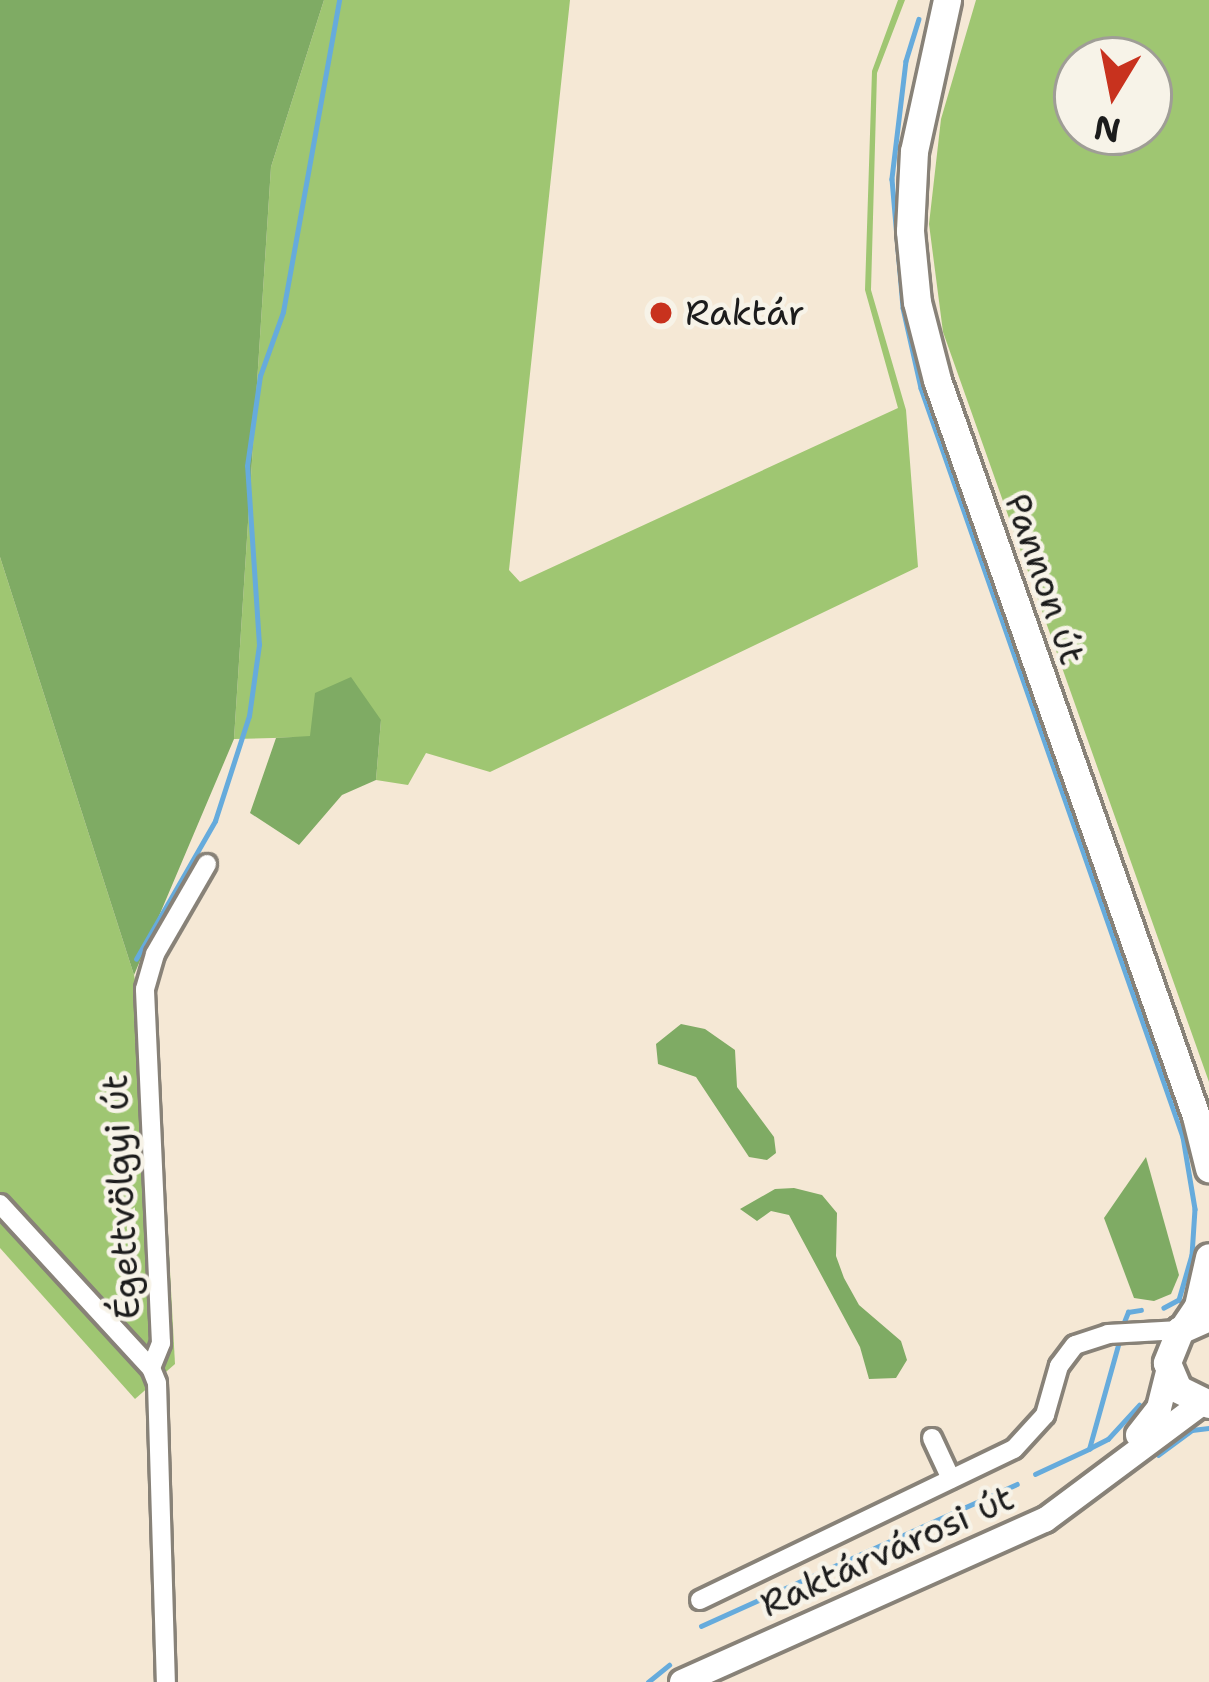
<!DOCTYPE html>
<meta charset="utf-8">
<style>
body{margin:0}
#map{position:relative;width:1209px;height:1682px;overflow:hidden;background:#f5e8d5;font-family:"Shantell Sans",sans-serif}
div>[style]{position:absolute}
.green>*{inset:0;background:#9fc672}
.forest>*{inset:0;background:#7fab64}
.stream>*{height:4.5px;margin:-2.25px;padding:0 2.25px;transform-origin:2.25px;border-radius:2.25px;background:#66abdc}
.roads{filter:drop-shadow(3px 0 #888278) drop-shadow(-3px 0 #888278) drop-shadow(0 3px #888278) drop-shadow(0 -3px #888278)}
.minor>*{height:18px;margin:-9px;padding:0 9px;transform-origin:9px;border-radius:9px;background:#fff}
.tertiary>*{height:24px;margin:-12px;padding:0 12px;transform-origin:12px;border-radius:12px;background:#fff}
.secondary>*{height:27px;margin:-13.5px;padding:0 13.5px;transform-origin:13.5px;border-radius:13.5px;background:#fff}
.dots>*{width:33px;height:33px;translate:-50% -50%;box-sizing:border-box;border:6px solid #f7f3e8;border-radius:50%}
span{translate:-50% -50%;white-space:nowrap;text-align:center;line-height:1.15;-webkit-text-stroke:9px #f7f3e8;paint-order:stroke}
.poi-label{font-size:36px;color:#1c1c1c}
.left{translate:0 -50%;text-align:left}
.street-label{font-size:36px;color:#1c1c1c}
.north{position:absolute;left:1053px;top:36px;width:120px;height:120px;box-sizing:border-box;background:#f7f3e8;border:3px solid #9f9d96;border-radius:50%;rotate:190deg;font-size:33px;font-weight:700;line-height:48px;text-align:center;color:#1c1c1c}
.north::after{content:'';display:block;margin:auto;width:42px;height:54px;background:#c8321e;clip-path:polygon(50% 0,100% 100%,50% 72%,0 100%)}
</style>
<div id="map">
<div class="green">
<div style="clip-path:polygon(324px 0,570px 0,509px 570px,520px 582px,898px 408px,865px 290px,872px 71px,898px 0,905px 0,877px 73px,871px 290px,906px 410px,918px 567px,490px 772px,426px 753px,408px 785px,376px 780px,381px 720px,310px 737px,234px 739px,271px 167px)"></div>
<div style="clip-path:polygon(evenodd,976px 0,1209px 0,1209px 1082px,943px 332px,929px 224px,941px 119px,976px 0,1077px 60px,1149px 60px,1149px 132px,1077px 132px,1077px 60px)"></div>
<div style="clip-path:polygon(0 557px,134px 975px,162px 1122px,175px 1364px,135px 1399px,0 1248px)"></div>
</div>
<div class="forest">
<div style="clip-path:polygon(0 0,324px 0,271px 167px,234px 739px,134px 975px,0 557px)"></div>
<div style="clip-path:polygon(351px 677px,381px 720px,376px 780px,342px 795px,299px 845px,250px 813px,276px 738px,310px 736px,315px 693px)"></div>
<div style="clip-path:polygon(681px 1024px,705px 1029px,735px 1050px,737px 1087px,774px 1137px,776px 1153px,767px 1160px,749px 1157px,696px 1077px,658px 1064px,656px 1044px)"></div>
<div style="clip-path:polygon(1146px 1157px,1179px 1275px,1171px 1294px,1154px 1301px,1134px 1298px,1104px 1218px)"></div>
<div style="clip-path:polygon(794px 1188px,822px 1195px,837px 1213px,836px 1256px,844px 1278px,859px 1305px,901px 1341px,907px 1360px,896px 1378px,869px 1379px,860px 1347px,789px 1215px,771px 1211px,757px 1221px,740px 1209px,775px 1189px)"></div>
</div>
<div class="stream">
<div style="left:919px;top:19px;width:44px;rotate:107.2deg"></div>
<div style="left:906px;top:61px;width:119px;rotate:96.8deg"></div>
<div style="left:892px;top:179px;width:129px;rotate:85.1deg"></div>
<div style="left:903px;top:308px;width:82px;rotate:77.3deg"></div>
<div style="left:921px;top:388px;width:794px;rotate:70.72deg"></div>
<div style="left:1183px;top:1137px;width:73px;rotate:80.5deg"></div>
<div style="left:1195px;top:1209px;width:46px;rotate:93.7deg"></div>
<div style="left:1192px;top:1255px;width:47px;rotate:106.1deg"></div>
<div style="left:1179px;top:1300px;width:17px;rotate:152deg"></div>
<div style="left:136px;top:959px;width:159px;rotate:-60.2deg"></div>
<div style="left:215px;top:821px;width:110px;rotate:-72.1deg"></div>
<div style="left:249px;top:716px;width:72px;rotate:-82deg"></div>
<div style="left:259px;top:645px;width:179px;rotate:-93.8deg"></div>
<div style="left:247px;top:466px;width:91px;rotate:-81.8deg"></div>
<div style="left:260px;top:376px;width:68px;rotate:-70.2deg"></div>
<div style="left:283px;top:312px;width:317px;rotate:-79.8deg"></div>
<div style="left:1122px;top:1327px;width:16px;rotate:-68deg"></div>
<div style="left:1128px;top:1312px;width:13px;rotate:-9deg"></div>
<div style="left:1090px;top:1448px;width:20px;rotate:-27deg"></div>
<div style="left:1108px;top:1439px;width:46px;rotate:-47.6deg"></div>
<div style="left:1158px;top:1455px;width:42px;rotate:-36.3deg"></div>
<div style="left:1192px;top:1430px;width:17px;rotate:-7deg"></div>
<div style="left:1035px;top:1474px;width:60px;rotate:-24.8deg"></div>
<div style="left:1089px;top:1449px;width:115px;rotate:-74.4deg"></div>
<div style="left:701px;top:1626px;width:346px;rotate:-24.2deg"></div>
<div style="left:648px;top:1682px;width:27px;rotate:-39deg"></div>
</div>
<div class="roads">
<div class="minor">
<div style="left:0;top:1204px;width:223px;rotate:47.4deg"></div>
<div style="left:151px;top:1368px;width:16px;rotate:68deg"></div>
<div style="left:157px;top:1383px;width:299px;rotate:88.3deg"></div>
<div style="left:151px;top:1368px;width:27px;rotate:-68deg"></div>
<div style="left:161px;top:1343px;width:354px;rotate:-92.6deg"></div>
<div style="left:145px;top:989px;width:36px;rotate:-74deg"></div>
<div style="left:155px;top:954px;width:104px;rotate:-60deg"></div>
<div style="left:932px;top:1438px;width:45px;rotate:65.1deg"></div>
<div style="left:700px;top:1600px;width:348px;rotate:-25.7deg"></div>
<div style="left:1014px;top:1449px;width:46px;rotate:-47.6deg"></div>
<div style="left:1045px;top:1415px;width:51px;rotate:-74.1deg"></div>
<div style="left:1059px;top:1366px;width:26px;rotate:-53deg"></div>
<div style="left:1075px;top:1345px;width:35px;rotate:-18deg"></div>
<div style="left:1108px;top:1334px;width:72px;rotate:-3.2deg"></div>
</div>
<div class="tertiary">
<div style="left:1138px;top:1435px;width:34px;rotate:-52deg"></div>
<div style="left:1159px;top:1408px;width:36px;rotate:-76deg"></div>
<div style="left:682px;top:1682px;width:398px;rotate:-24.1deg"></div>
<div style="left:1045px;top:1520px;width:196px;rotate:-36.7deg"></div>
</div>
<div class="secondary">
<div style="left:947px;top:0;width:155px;rotate:102.3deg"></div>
<div style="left:914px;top:151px;width:80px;rotate:92.9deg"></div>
<div style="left:910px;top:231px;width:71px;rotate:84.4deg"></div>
<div style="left:917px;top:302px;width:81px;rotate:75.6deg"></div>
<div style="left:937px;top:380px;width:780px;rotate:70.61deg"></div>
<div style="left:1196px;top:1116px;width:54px;rotate:76deg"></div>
<div style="left:1209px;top:1317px;width:32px;rotate:156deg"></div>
<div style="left:1180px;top:1330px;width:35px;rotate:112deg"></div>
<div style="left:1167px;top:1363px;width:28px;rotate:67deg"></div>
<div style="left:1178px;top:1389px;width:34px;rotate:26deg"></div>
<div style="left:1186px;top:1324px;width:22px;rotate:-56deg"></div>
<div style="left:1198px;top:1306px;width:50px;rotate:-77.3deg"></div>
</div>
</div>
<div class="dots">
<div style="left:661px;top:313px;background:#c8321e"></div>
</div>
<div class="poi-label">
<span class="left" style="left:685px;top:313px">Raktár</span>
</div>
<div class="street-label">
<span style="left:1045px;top:579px;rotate:71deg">Pannon út</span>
<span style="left:121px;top:1197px;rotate:-93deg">Égettvölgyi út</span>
<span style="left:887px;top:1551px;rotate:-24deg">Raktárvárosi út</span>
</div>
<div class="north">N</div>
</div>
